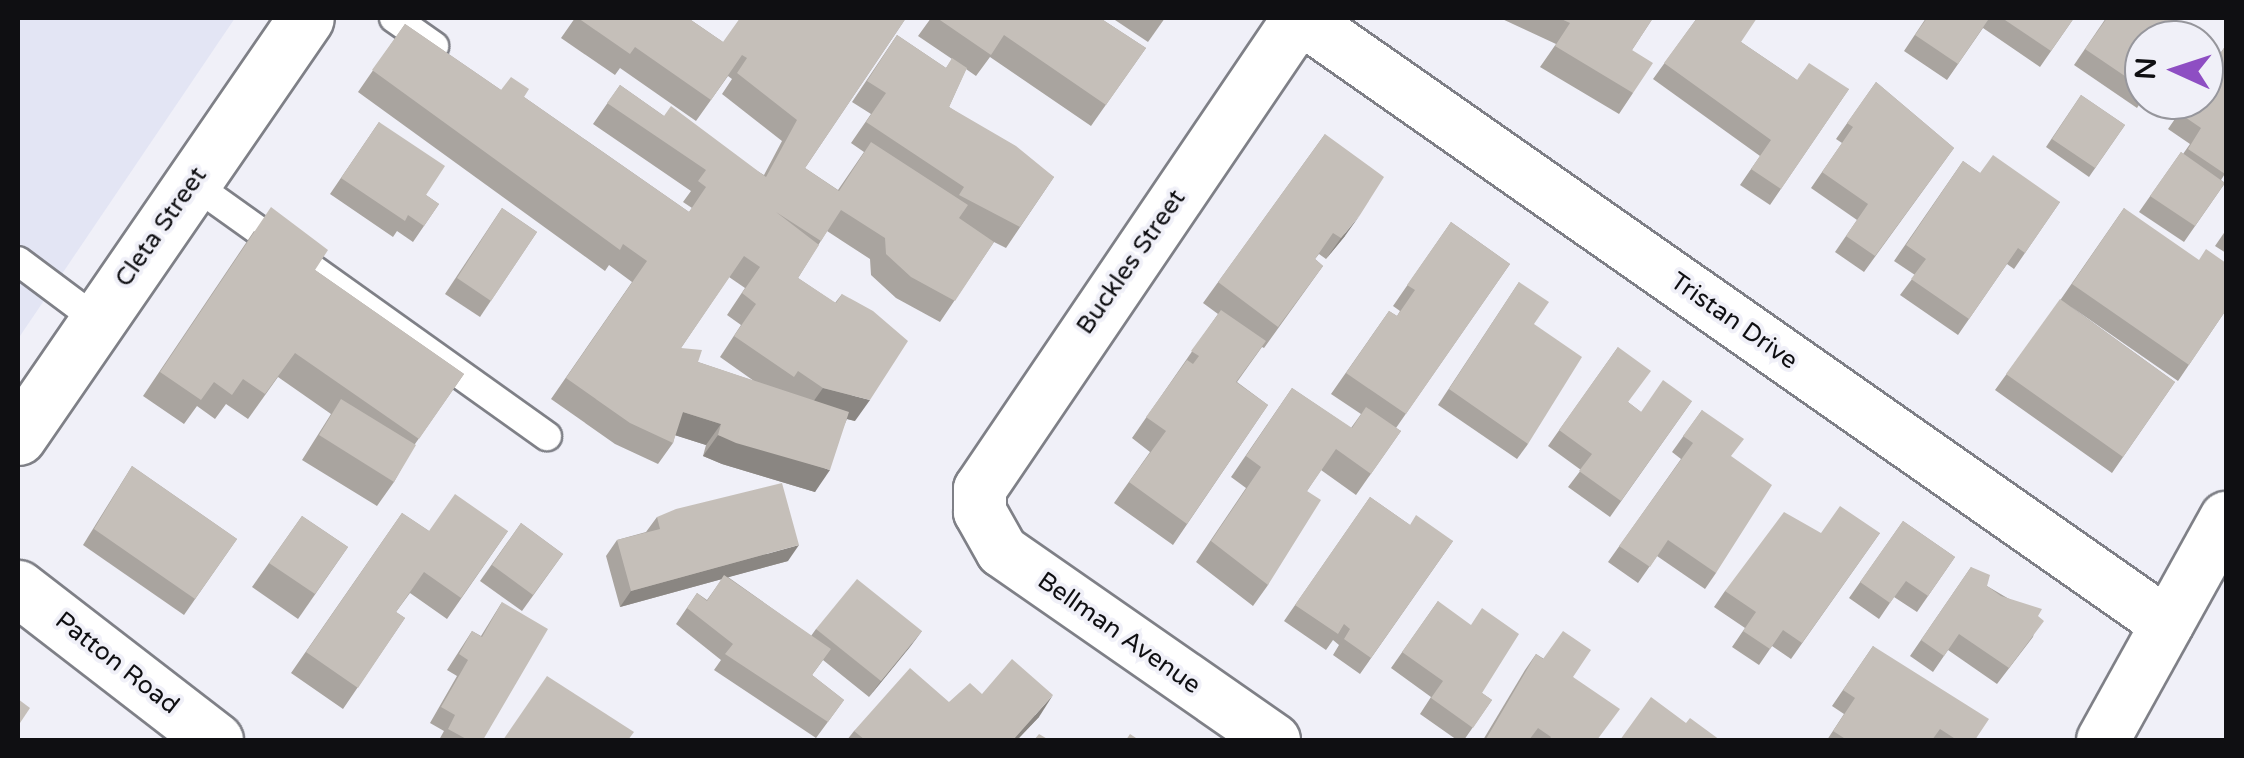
<!DOCTYPE html>
<style>
body{margin:0}
#map{position:relative;width:2244px;height:758px;overflow:hidden;background:#f0f0f8;font-family:"Varela Round",sans-serif}
div>[style]{position:absolute}
.built>*{inset:0;background:#e3e5f4}
.roads{filter:drop-shadow(2px 0 #7f8087) drop-shadow(-2px 0 #7f8087) drop-shadow(0 2px #7f8087) drop-shadow(0 -2px #7f8087)}
.service>*{height:28px;margin:-14px;padding:0 14px;transform-origin:14px;border-radius:14px;background:#fff}
.minor>*{height:52px;margin:-26px;padding:0 26px;transform-origin:26px;border-radius:26px;background:#fff}
.tertiary>*{height:55px;margin:-27.5px;padding:0 27.5px;transform-origin:27.5px;border-radius:27.5px;background:#fff}
.wall>*{inset:0;background:#a9a49f}
.shaded-wall>*{inset:0;background:#8a8682}
.building>*{inset:0;background:#c5bfb9}
span{translate:-50% -50%;white-space:nowrap;text-align:center;line-height:1.15;-webkit-text-stroke:8px #f0f0f8;paint-order:stroke}
.street-label{font-size:25px;color:#0f0f12}
.frame{position:absolute;inset:0;border:20px solid #0f0f12;pointer-events:none}
.north{position:absolute;left:2124px;top:20px;width:100px;height:100px;box-sizing:border-box;background:#f0f0f8;border:2px solid #96969c;border-radius:50%;rotate:273deg;font-size:28px;font-weight:700;line-height:40px;text-align:center;color:#0f0f12}
.north::after{content:'';display:block;margin:auto;width:35px;height:45px;background:#8e4ec3;clip-path:polygon(50% 0,100% 100%,50% 72%,0 100%)}
</style>
<div id="map">
<div class="built">
<div style="clip-path:polygon(18px 18px,235px 18px,18px 339px)"></div>
</div>
<div class="roads">
<div class="service">
<div style="left:394px;top:18px;width:49px;rotate:35deg"></div>
<div style="left:192px;top:183px;width:436px;rotate:35.5deg"></div>
<div style="left:18px;top:261px;width:99px;rotate:36.8deg"></div>
</div>
<div class="minor">
<div style="left:1301px;top:18px;width:1057px;rotate:34.98deg"></div>
<div style="left:1274px;top:740px;width:331px;rotate:-145.2deg"></div>
<div style="left:1002px;top:551px;width:45px;rotate:-119.4deg"></div>
<div style="left:980px;top:512px;width:23px;rotate:-90deg"></div>
<div style="left:980px;top:489px;width:569px;rotate:-55.89deg"></div>
<div style="left:2103px;top:740px;width:254px;rotate:-61deg"></div>
</div>
<div class="tertiary">
<div style="left:18px;top:437px;width:508px;rotate:-55.5deg"></div>
<div style="left:18px;top:588px;width:249px;rotate:37.7deg"></div>
</div>
</div>
<div class="wall">
<div style="clip-path:polygon(evenodd,575px 18px,688px 18px,723px 42px,906px 18px,805px 168px,838px 190px,864px 152px,851px 143px,871px 114px,852px 102px,897px 35px,946px 68px,952px 59px,918px 36px,931px 18px,1100px 18px,1146px 48px,1091px 126px,990px 57px,976px 76px,966px 69px,949px 107px,1054px 177px,1006px 248px,994px 242px,940px 322px,896px 298px,871px 275px,870px 259px,827px 231px,798px 278px,835px 303px,842px 294px,855px 421px,847px 419px,815px 492px,722px 464px,703px 456px,706px 445px,675px 435px,673px 443px,658px 464px,615px 444px,551px 399px,632px 282px,609px 265px,605px 271px,358px 92px,405px 24px,501px 90px,524px 97px,689px 212px,692px 208px,683px 202px,691px 191px,593px 124px,620px 85px,664px 116px,764px 175px,782px 141px,722px 94px,732px 79px,728px 76px,696px 121px,620px 68px,615px 75px,561px 38px,575px 18px,729px 277px,745px 288px,727px 315px,741px 325px,720px 357px,754px 381px,698px 362px,681px 348px,729px 277px)"></div>
<div style="clip-path:polygon(1112px 18px,1165px 18px,1148px 42px)"></div>
<div style="clip-path:polygon(1500px 18px,1653px 18px,1632px 50px,1633px 93px,1619px 114px,1540px 67px,1556px 44px)"></div>
<div style="clip-path:polygon(1697px 18px,1741px 42px,1797px 80px,1849px 89px,1770px 205px,1740px 185px,1760px 156px,1653px 79px)"></div>
<div style="clip-path:polygon(1926px 18px,2074px 18px,2040px 67px,1983px 28px,1947px 80px,1904px 51px)"></div>
<div style="clip-path:polygon(2106px 18px,2144px 40px,2144px 97px,2137px 108px,2074px 65px)"></div>
<div style="clip-path:polygon(2226px 45px,2226px 172px,2221px 180px,2225px 183px,2184px 242px,2139px 212px,2181px 152px,2183px 154px,2190px 144px,2168px 129px)"></div>
<div style="clip-path:polygon(1876px 82px,1954px 148px,1864px 272px,1835px 252px,1857px 220px,1811px 188px,1842px 143px,1836px 139px)"></div>
<div style="clip-path:polygon(2081px 95px,2125px 125px,2089px 177px,2046px 147px)"></div>
<div style="clip-path:polygon(379px 122px,426px 195px,439px 204px,413px 242px,397px 231px,393px 237px,330px 194px)"></div>
<div style="clip-path:polygon(1325px 134px,1345px 236px,1326px 259px,1319px 254px,1315px 259px,1323px 266px,1264px 348px,1262px 347px,1237px 382px,1268px 405px,1173px 545px,1114px 503px,1150px 452px,1132px 438px,1218px 314px,1203px 303px)"></div>
<div style="clip-path:polygon(1963px 161px,1980px 173px,2060px 202px,2014px 269px,2007px 264px,1958px 335px,1900px 295px,1915px 275px,1894px 261px)"></div>
<div style="clip-path:polygon(502px 208px,537px 232px,480px 317px,445px 294px)"></div>
<div style="clip-path:polygon(2124px 208px,2226px 310px,2178px 381px,2070px 306px,2175px 382px,2112px 473px,1995px 390px,2061px 299px)"></div>
<div style="clip-path:polygon(1451px 222px,1510px 264px,1396px 428px,1401px 431px,1356px 495px,1321px 470px,1307px 491px,1268px 585px,1253px 606px,1196px 562px,1246px 488px,1231px 477px,1292px 388px,1351px 428px,1361px 414px,1331px 394px,1389px 311px,1397px 316px,1400px 311px,1393px 306px)"></div>
<div style="clip-path:polygon(2226px 230px,2226px 253px,2215px 246px)"></div>
<div style="clip-path:polygon(254px 231px,315px 270px,464px 374px,415px 444px,394px 482px,377px 506px,302px 460px,331px 414px,278px 377px,248px 419px,226px 404px,215px 419px,197px 406px,184px 424px,143px 396px)"></div>
<div style="clip-path:polygon(1519px 282px,1534px 324px,1528px 444px,1517px 459px,1438px 405px)"></div>
<div style="clip-path:polygon(1618px 347px,1628px 402px,1641px 412px,1692px 401px,1610px 517px,1568px 487px,1581px 470px,1548px 446px)"></div>
<div style="clip-path:polygon(1702px 410px,1731px 456px,1716px 573px,1705px 589px,1657px 556px,1638px 583px,1608px 562px,1681px 459px,1672px 452px)"></div>
<div style="clip-path:polygon(132px 466px,237px 539px,184px 615px,83px 545px)"></div>
<div style="clip-path:polygon(1370px 497px,1410px 525px,1453px 541px,1360px 674px,1333px 655px,1339px 645px,1333px 640px,1326px 650px,1284px 621px)"></div>
<div style="clip-path:polygon(402px 513px,429px 531px,508px 531px,447px 619px,410px 593px,396px 612px,405px 618px,343px 709px,291px 673px)"></div>
<div style="clip-path:polygon(302px 516px,348px 547px,298px 619px,252px 587px)"></div>
<div style="clip-path:polygon(657px 517px,788px 561px,728px 577px,811px 636px,816px 629px,922px 631px,869px 697px,823px 660px,812px 675px,844px 700px,816px 738px,714px 670px,721px 660px,676px 624px,697px 593px,707px 600px,722px 579px,620px 607px,606px 556px,617px 540px,646px 532px)"></div>
<div style="clip-path:polygon(1903px 521px,1955px 557px,1917px 612px,1894px 597px,1879px 619px,1849px 598px)"></div>
<div style="clip-path:polygon(521px 523px,563px 554px,522px 611px,480px 581px)"></div>
<div style="clip-path:polygon(1821px 533px,1880px 533px,1791px 659px,1772px 646px,1759px 665px,1732px 647px,1745px 628px,1714px 607px,1725px 591px)"></div>
<div style="clip-path:polygon(1971px 567px,1987px 586px,2038px 616px,2033px 637px,1997px 684px,1948px 650px,1933px 672px,1910px 656px)"></div>
<div style="clip-path:polygon(1438px 601px,1482px 693px,1492px 700px,1464px 740px,1457px 740px,1420px 714px,1431px 697px,1391px 668px)"></div>
<div style="clip-path:polygon(502px 602px,483px 740px,439px 740px,444px 731px,430px 723px,457px 676px,447px 670px,472px 631px,481px 636px)"></div>
<div style="clip-path:polygon(1873px 646px,1975px 740px,1827px 740px,1844px 714px,1832px 706px)"></div>
<div style="clip-path:polygon(1536px 654px,1573px 677px,1597px 740px,1483px 740px,1525px 670px)"></div>
<div style="clip-path:polygon(982px 694px,1039px 717px,1017px 740px,847px 740px,854px 731px,949px 702px)"></div>
</div>
<div class="shaded-wall">
<div style="clip-path:polygon(1360px 215px,1345px 236px,1326px 259px,1341px 238px)"></div>
<div style="clip-path:polygon(823px 388px,870px 400px,855px 421px,808px 409px)"></div>
<div style="clip-path:polygon(683px 412px,721px 424px,706px 445px,668px 433px)"></div>
<div style="clip-path:polygon(718px 435px,830px 470px,815px 492px,722px 464px,703px 456px)"></div>
<div style="clip-path:polygon(799px 545px,788px 561px,620px 607px,631px 591px)"></div>
<div style="clip-path:polygon(922px 631px,910px 647px,869px 697px,881px 681px)"></div>
<div style="clip-path:polygon(1053px 695px,1039px 717px,1017px 740px,1013px 740px)"></div>
</div>
<div class="building">
<div style="clip-path:polygon(578px 18px,688px 18px,723px 42px,740px 18px,906px 18px,805px 168px,839px 191px,871px 142px,968px 205px,959px 218px,994px 242px,955px 301px,911px 277px,886px 254px,885px 238px,841px 210px,821px 241px,776px 212px,819px 245px,798px 278px,836px 303px,842px 294px,873px 311px,908px 341px,870px 400px,823px 388px,798px 371px,794px 377px,734px 336px,756px 304px,742px 293px,760px 267px,744px 256px,681px 348px,702px 350px,698px 362px,849px 412px,830px 470px,736px 443px,718px 435px,721px 424px,683px 412px,673px 443px,630px 423px,566px 378px,647px 261px,623px 244px,620px 250px,372px 70px,405px 24px,501px 90px,511px 77px,529px 89px,524px 97px,689px 212px,706px 187px,698px 181px,706px 170px,607px 103px,620px 85px,664px 116px,671px 106px,766px 177px,797px 120px,737px 73px,747px 58px,742px 55px,711px 100px,635px 47px,630px 54px)"></div>
<div style="clip-path:polygon(937px 18px,1100px 18px,1146px 48px,1106px 105px,1004px 35px,991px 55px)"></div>
<div style="clip-path:polygon(1559px 18px,1653px 18px,1632px 50px,1653px 63px,1633px 93px,1555px 46px,1570px 23px)"></div>
<div style="clip-path:polygon(1697px 18px,1757px 18px,1741px 42px,1797px 80px,1809px 63px,1849px 89px,1781px 189px,1751px 169px,1771px 140px,1664px 63px)"></div>
<div style="clip-path:polygon(1927px 18px,1985px 18px,1988px 20px,1958px 64px,1915px 35px)"></div>
<div style="clip-path:polygon(2002px 18px,2074px 18px,2051px 51px)"></div>
<div style="clip-path:polygon(2107px 18px,2177px 18px,2169px 30px,2183px 40px,2144px 40px,2144px 89px,2085px 49px)"></div>
<div style="clip-path:polygon(897px 35px,946px 68px,952px 58px,967px 68px,949px 107px,1016px 146px,1054px 177px,1020px 227px,959px 195px,964px 187px,866px 122px,886px 93px,867px 81px)"></div>
<div style="clip-path:polygon(2226px 45px,2226px 171px,2225px 174px,2188px 149px,2201px 128px,2179px 113px,2189px 100px,2204px 100px,2204px 78px)"></div>
<div style="clip-path:polygon(1876px 82px,1954px 148px,1875px 256px,1846px 236px,1868px 204px,1822px 172px,1853px 127px,1847px 123px)"></div>
<div style="clip-path:polygon(2081px 95px,2125px 125px,2095px 168px,2052px 139px)"></div>
<div style="clip-path:polygon(379px 122px,445px 166px,426px 195px,439px 204px,424px 226px,408px 215px,405px 221px,341px 178px)"></div>
<div style="clip-path:polygon(1325px 134px,1384px 177px,1360px 215px,1341px 238px,1333px 233px,1315px 259px,1323px 266px,1278px 327px,1218px 282px)"></div>
<div style="clip-path:polygon(2181px 152px,2225px 183px,2195px 226px,2150px 196px)"></div>
<div style="clip-path:polygon(1993px 155px,2060px 202px,2025px 253px,2018px 248px,1969px 319px,1911px 279px,1926px 259px,1906px 245px,1963px 161px,1980px 173px)"></div>
<div style="clip-path:polygon(271px 207px,328px 250px,315px 270px,464px 374px,419px 439px,295px 353px,265px 394px,243px 379px,232px 395px,214px 382px,201px 400px,160px 372px)"></div>
<div style="clip-path:polygon(502px 208px,537px 232px,491px 301px,457px 278px)"></div>
<div style="clip-path:polygon(2124px 208px,2199px 260px,2206px 249px,2226px 263px,2226px 310px,2189px 365px,2072px 284px)"></div>
<div style="clip-path:polygon(1451px 222px,1510px 264px,1406px 414px,1346px 373px,1389px 311px,1397px 316px,1415px 290px,1407px 285px)"></div>
<div style="clip-path:polygon(1519px 282px,1549px 302px,1534px 324px,1582px 357px,1528px 444px,1449px 389px)"></div>
<div style="clip-path:polygon(2060px 299px,2175px 382px,2123px 457px,2006px 374px)"></div>
<div style="clip-path:polygon(1221px 310px,1266px 341px,1236px 382px,1268px 405px,1187px 524px,1129px 482px,1166px 431px,1146px 417px,1187px 360px,1193px 364px,1199px 356px,1191px 351px)"></div>
<div style="clip-path:polygon(1618px 347px,1651px 371px,1628px 402px,1641px 412px,1663px 380px,1692px 401px,1621px 501px,1579px 471px,1592px 454px,1559px 430px)"></div>
<div style="clip-path:polygon(1292px 388px,1352px 428px,1366px 407px,1401px 431px,1371px 474px,1336px 449px,1307px 491px,1321px 500px,1268px 585px,1211px 541px,1261px 467px,1246px 456px)"></div>
<div style="clip-path:polygon(341px 399px,416px 445px,394px 482px,319px 435px)"></div>
<div style="clip-path:polygon(1702px 410px,1744px 439px,1731px 456px,1772px 485px,1716px 573px,1668px 540px,1650px 567px,1619px 546px,1693px 443px,1683px 436px)"></div>
<div style="clip-path:polygon(132px 466px,237px 539px,195px 599px,94px 529px)"></div>
<div style="clip-path:polygon(782px 483px,799px 545px,631px 591px,617px 540px,660px 529px,657px 517px,676px 509px)"></div>
<div style="clip-path:polygon(455px 494px,508px 531px,461px 598px,424px 572px,396px 612px,405px 618px,358px 688px,306px 652px,402px 513px,429px 531px)"></div>
<div style="clip-path:polygon(1370px 497px,1410px 525px,1416px 515px,1453px 541px,1371px 658px,1344px 639px,1350px 629px,1344px 624px,1338px 634px,1295px 605px)"></div>
<div style="clip-path:polygon(1840px 506px,1880px 533px,1802px 643px,1783px 630px,1770px 649px,1743px 631px,1756px 612px,1725px 591px,1784px 512px,1821px 533px)"></div>
<div style="clip-path:polygon(302px 516px,348px 547px,315px 594px,269px 563px)"></div>
<div style="clip-path:polygon(1903px 521px,1955px 557px,1928px 596px,1906px 581px,1890px 603px,1860px 582px)"></div>
<div style="clip-path:polygon(521px 523px,563px 554px,533px 595px,492px 565px)"></div>
<div style="clip-path:polygon(1971px 567px,1990px 575px,1987px 586px,2001px 596px,2042px 609px,2038px 616px,2044px 621px,2009px 668px,1959px 634px,1944px 656px,1921px 640px)"></div>
<div style="clip-path:polygon(724px 575px,831px 649px,812px 675px,844px 700px,828px 722px,725px 654px,733px 644px,687px 608px,697px 593px,707px 601px)"></div>
<div style="clip-path:polygon(857px 579px,922px 631px,881px 681px,816px 629px)"></div>
<div style="clip-path:polygon(1438px 601px,1471px 625px,1482px 608px,1519px 634px,1482px 693px,1492px 700px,1473px 728px,1431px 698px,1443px 681px,1402px 652px)"></div>
<div style="clip-path:polygon(502px 602px,548px 629px,483px 740px,468px 740px,448px 729px,455px 715px,441px 707px,468px 660px,459px 654px,472px 631px,482px 637px)"></div>
<div style="clip-path:polygon(1563px 631px,1591px 650px,1573px 677px,1620px 709px,1597px 740px,1549px 740px,1551px 737px,1538px 728px,1529px 740px,1489px 740px,1486px 739px,1536px 654px,1543px 659px)"></div>
<div style="clip-path:polygon(1873px 646px,1989px 719px,1975px 740px,1957px 740px,1940px 729px,1932px 740px,1847px 740px,1833px 731px,1855px 698px,1843px 690px)"></div>
<div style="clip-path:polygon(1012px 659px,1053px 695px,1013px 740px,865px 740px,854px 731px,910px 668px,949px 702px,970px 683px,982px 694px)"></div>
<div style="clip-path:polygon(547px 676px,634px 732px,628px 740px,503px 740px)"></div>
<div style="clip-path:polygon(1651px 697px,1686px 723px,1690px 718px,1720px 740px,1620px 740px)"></div>
<div style="clip-path:polygon(18px 699px,30px 708px,18px 726px)"></div>
<div style="clip-path:polygon(1039px 734px,1049px 740px,1034px 740px)"></div>
<div style="clip-path:polygon(1130px 734px,1139px 740px,1126px 740px)"></div>
</div>
<div class="street-label">
<span style="left:161px;top:227px;rotate:-55deg">Cleta Street</span>
<span style="left:1131px;top:262px;rotate:-55deg">Buckles Street</span>
<span style="left:1734px;top:321px;rotate:35deg">Tristan Drive</span>
<span style="left:1119px;top:633px;rotate:35deg">Bellman Avenue</span>
<span style="left:117px;top:663px;rotate:38deg">Patton Road</span>
</div>
<div class="frame"></div>
<div class="north">N</div>
</div>
